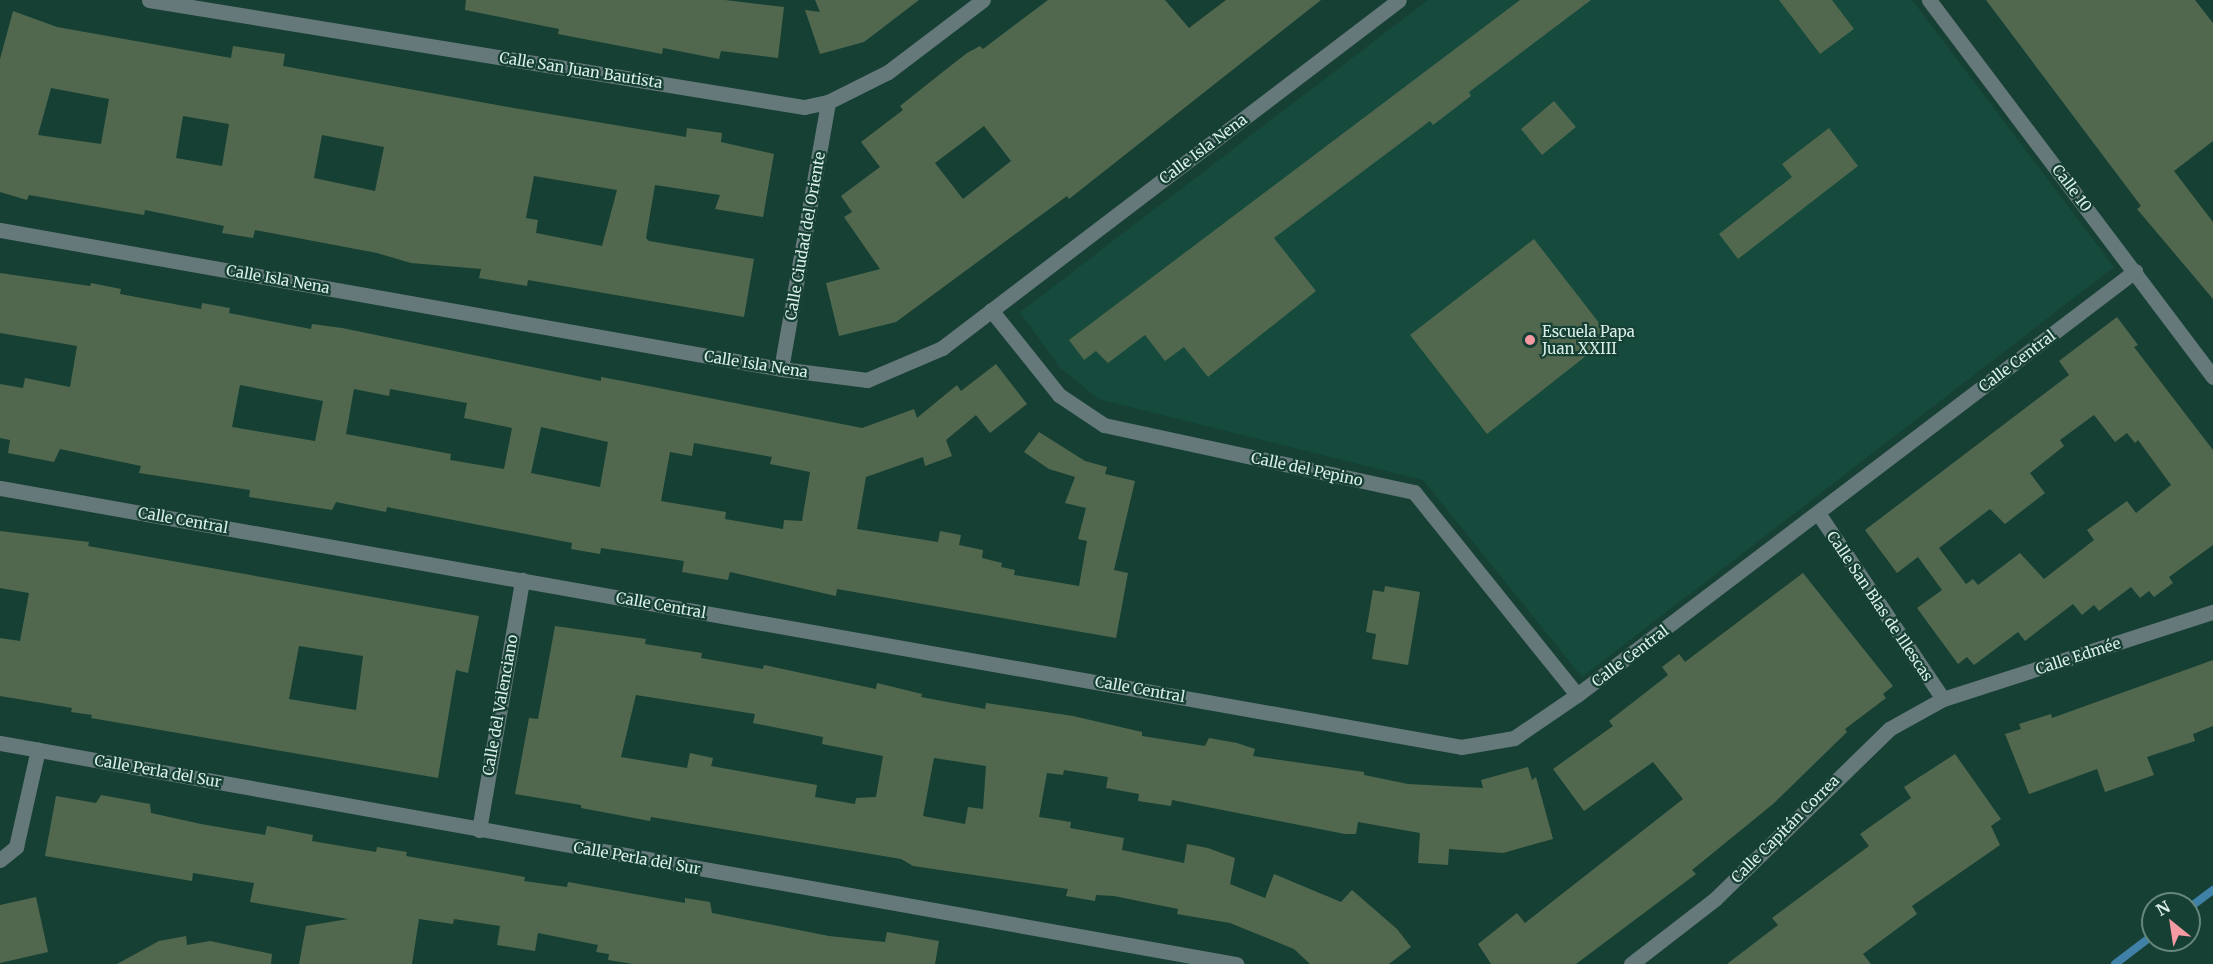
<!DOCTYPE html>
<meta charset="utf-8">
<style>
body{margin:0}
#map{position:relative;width:2213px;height:964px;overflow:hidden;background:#174035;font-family:Merriweather,serif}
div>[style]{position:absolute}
.built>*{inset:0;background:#154a3d}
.stream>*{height:8px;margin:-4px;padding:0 4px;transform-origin:4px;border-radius:4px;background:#4081a7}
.building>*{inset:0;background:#51684e}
.minor>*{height:15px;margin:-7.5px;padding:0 7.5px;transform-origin:7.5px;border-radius:7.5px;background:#65787a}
.dots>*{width:16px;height:16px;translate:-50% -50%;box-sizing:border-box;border:3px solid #174035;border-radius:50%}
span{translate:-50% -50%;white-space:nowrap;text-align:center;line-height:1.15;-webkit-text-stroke:4.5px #174035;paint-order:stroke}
.street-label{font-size:15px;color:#d9efe8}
.poi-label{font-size:15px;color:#d9efe8}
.left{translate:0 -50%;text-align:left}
.north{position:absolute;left:2141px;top:892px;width:60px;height:60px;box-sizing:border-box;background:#174035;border:2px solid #65867d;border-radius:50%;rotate:330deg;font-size:16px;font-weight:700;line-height:24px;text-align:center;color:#d9efe8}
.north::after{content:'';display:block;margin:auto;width:21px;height:27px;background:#f49aa2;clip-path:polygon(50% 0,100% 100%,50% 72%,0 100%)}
</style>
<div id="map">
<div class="built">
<div style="clip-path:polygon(1428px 0,1912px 0,2114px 267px,1582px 677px,1423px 480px,1099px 399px,1060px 368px,1020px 312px)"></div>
</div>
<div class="stream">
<div style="left:2189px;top:908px;width:30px;rotate:-37deg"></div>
<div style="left:2115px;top:964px;width:48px;rotate:-37.3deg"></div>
</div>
<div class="building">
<div style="clip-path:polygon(466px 0,725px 0,784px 7px,778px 58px,721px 51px,719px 59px,663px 48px,662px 54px,558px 34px,559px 29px,465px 10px)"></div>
<div style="clip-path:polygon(815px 0,919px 0,864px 42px,820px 54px,805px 10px,820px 12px)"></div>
<div style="clip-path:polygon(evenodd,1048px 0,1165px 0,1189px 28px,1226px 0,1321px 0,1069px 199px,1067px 196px,896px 322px,839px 336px,826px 283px,880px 269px,844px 217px,852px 212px,841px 196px,880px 167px,861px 142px,903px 110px,900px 106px,944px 71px,967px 53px,980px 46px,983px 49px,1048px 0,984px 126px,1011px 161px,963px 199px,935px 163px,984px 126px)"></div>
<div style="clip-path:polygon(1520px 0,1591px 0,1469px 92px,1471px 96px,1433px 125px,1430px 121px,1274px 238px,1316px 291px,1208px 377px,1184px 347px,1165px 361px,1145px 335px,1108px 363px,1096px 351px,1084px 360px,1069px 340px)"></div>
<div style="clip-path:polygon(1779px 0,1832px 0,1854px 29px,1820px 54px)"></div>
<div style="clip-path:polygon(1986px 0,2195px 0,2213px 23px,2213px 141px,2174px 171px,2213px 222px,2213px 299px,2137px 209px,2141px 206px)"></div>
<div style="clip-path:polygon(evenodd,13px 11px,57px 27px,231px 58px,233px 46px,285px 54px,283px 66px,508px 107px,686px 137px,687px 128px,722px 133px,721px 142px,774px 154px,763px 217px,715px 209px,720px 195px,655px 185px,646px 238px,649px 241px,754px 259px,744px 317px,528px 280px,527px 286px,479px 278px,481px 269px,411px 263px,377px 253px,255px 230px,253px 238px,222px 233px,224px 226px,145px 210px,144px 215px,29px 195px,27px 200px,0 192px,0 59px,13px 11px,51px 88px,109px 99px,101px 144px,38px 135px,51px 88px,13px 11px,183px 116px,229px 124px,222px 166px,176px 158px,183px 116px,13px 11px,322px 135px,384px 147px,375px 191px,314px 178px,322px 135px,13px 11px,534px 176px,617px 190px,602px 246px,536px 233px,538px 220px,526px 218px,534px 176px)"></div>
<div style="clip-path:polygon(1554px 101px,1576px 127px,1542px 155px,1521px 129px)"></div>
<div style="clip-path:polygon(1829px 128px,1858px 166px,1738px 259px,1719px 234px,1792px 177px,1782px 164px)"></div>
<div style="clip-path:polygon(1534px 239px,1610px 337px,1487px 434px,1410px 335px)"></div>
<div style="clip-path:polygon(evenodd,0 273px,90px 286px,91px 283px,121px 289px,120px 294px,201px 309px,202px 303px,230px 308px,229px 313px,311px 329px,312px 324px,342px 328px,601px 381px,601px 377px,628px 382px,862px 428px,914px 409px,917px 418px,957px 385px,961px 391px,996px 364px,1027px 404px,990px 433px,976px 415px,946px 440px,952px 456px,925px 466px,923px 457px,866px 477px,857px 529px,938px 542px,940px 531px,961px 535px,959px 545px,983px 550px,982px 558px,1002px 563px,1001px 567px,1015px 570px,1014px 575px,1079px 586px,1087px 541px,1078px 539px,1086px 508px,1065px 503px,1075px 477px,1049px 469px,1024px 452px,1039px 432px,1085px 461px,1107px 467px,1105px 474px,1135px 481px,1114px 570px,1128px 573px,1116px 638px,837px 589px,836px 596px,730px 572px,728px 580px,682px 572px,684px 561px,601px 548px,600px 554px,571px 549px,572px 543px,387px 507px,386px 512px,336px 502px,332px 510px,249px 497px,250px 490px,139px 473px,141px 466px,60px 449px,54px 462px,8px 453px,10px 440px,0 438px,0 384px,23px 388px,25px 378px,70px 387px,77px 346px,0 333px,0 273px,240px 385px,323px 401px,315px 441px,232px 427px,240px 385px,0 273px,354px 389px,389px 396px,390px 389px,467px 403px,464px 418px,512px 428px,504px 469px,450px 460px,451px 454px,346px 434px,354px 389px,0 273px,541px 427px,608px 442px,600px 487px,531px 473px,541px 427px,0 273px,694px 443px,772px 457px,770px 464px,810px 472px,802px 521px,784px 520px,783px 529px,725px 519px,726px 512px,661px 501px,670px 452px,692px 456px,694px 443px)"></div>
<div style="clip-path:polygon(evenodd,2117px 317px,2138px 345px,2134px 347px,2213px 450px,2213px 545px,2169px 577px,2173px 583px,2154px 597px,2149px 591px,2140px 598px,2131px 587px,2099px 611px,2094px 605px,2082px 615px,2073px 604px,2025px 641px,2018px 632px,1974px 665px,1967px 657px,1958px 664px,1917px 608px,1942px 590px,1918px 557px,1897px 573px,1865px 530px,2069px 375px,2059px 361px,2117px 317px,2094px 415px,2115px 442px,2127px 433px,2135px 443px,2138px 440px,2171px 485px,2136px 513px,2127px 501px,2087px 530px,2094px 540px,2044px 579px,2020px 553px,1978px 585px,1973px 579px,1966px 584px,1939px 548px,1990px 509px,2005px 524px,2045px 493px,2030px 473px,2064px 446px,2060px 440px,2094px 415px)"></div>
<div style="clip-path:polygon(evenodd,0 531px,89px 542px,88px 546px,479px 616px,468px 673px,456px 670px,438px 778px,91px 718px,92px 715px,71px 712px,72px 708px,0 696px,0 638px,20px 641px,29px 593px,0 588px,0 531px,299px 646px,363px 656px,356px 710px,289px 699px,299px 646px)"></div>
<div style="clip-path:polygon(1803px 573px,1893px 686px,1883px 694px,1886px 698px,1845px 729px,1847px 732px,1773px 804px,1692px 870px,1696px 874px,1576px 964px,1491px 964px,1478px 944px,1517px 913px,1525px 923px,1683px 799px,1653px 762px,1584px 811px,1553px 769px,1613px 726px,1609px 721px,1668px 675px,1662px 667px,1679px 654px,1685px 662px)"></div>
<div style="clip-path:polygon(1385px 586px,1420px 592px,1408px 665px,1372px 659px,1376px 634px,1366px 632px,1373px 590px,1384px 592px)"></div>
<div style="clip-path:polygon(evenodd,555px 626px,646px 639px,645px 644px,702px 653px,701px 658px,763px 669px,764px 665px,876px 689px,877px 683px,922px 694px,921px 697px,985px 709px,986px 703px,1073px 716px,1142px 732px,1142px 736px,1205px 746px,1209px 738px,1237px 743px,1255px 749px,1253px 756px,1364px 772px,1364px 775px,1408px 784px,1483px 788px,1481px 780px,1528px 767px,1532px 780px,1536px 777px,1553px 839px,1503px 853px,1449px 849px,1448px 865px,1418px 863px,1420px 833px,1358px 822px,1356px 834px,1345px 834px,1172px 800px,1171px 806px,1138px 801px,1139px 794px,1106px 788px,1108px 777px,1064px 770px,1063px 775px,1047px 773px,1039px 817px,1071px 822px,1070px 828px,1124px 838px,1122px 850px,1184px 863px,1187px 844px,1208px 848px,1235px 858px,1230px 884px,1265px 898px,1274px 874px,1341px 902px,1352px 890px,1397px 929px,1411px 947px,1389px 964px,1310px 964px,1294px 949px,1230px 923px,1177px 914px,1178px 909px,1114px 896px,1096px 895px,1095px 901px,1066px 896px,1068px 889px,913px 866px,901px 859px,651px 817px,650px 821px,581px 808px,581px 805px,515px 794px,529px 718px,538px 719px,555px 626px,636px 695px,755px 714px,753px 723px,823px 737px,822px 744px,883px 756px,876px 797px,856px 798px,855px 804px,815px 797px,817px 785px,711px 766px,713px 758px,690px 753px,687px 768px,621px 757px,636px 695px,555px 626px,934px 758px,986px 766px,983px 809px,968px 807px,965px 824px,923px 816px,934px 758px)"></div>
<div style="clip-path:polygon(2213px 660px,2213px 726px,2193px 734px,2195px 741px,2147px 757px,2154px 775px,2105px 792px,2097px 769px,2029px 794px,2005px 734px,2021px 729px,2019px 724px,2051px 714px,2052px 718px)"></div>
<div style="clip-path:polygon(1955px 754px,2001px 819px,1991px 826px,2000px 845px,1912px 906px,1917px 914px,1863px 954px,1871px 964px,1727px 964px,1778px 925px,1772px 918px,1869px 846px,1860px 834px,1911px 798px,1904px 787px)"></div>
<div style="clip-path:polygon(101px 795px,150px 804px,151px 813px,201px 824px,265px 835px,267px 826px,313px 835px,312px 841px,376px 852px,377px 847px,407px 852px,406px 856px,525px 877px,524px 881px,567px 887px,568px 882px,685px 903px,685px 898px,710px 902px,712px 913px,829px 936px,885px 942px,887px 932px,939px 941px,935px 964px,633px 964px,608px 960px,609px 954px,596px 952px,598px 945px,538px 933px,535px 951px,497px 945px,500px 926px,454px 919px,453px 924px,419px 919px,412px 964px,299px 964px,306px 926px,348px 919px,250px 902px,254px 883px,193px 873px,192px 881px,45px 856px,56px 796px,96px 803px)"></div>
<div style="clip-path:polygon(36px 897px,48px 952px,0 963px,0 905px)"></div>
<div style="clip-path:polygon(186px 936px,187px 945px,210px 941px,272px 954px,271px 964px,117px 964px,159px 941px)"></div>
</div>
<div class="minor">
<div style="left:149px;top:0;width:664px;rotate:9.28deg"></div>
<div style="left:804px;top:107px;width:25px;rotate:-12deg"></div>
<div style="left:828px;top:102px;width:67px;rotate:-26.6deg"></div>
<div style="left:888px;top:72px;width:119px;rotate:-37.2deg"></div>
<div style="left:1929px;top:0;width:472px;rotate:53deg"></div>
<div style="left:0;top:230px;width:793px;rotate:10.09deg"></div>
<div style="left:781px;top:369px;width:87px;rotate:7.3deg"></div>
<div style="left:867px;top:380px;width:82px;rotate:-23.1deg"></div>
<div style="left:942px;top:348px;width:574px;rotate:-37.29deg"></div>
<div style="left:991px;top:310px;width:109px;rotate:51.3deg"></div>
<div style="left:1059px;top:395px;width:54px;rotate:33.7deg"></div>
<div style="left:1104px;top:425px;width:317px;rotate:12.2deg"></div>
<div style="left:1414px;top:492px;width:260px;rotate:51.2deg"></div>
<div style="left:781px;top:369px;width:271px;rotate:-80deg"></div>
<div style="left:0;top:488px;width:1484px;rotate:10.05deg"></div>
<div style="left:1461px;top:747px;width:54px;rotate:-9.6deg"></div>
<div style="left:1514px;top:738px;width:76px;rotate:-34.3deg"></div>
<div style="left:1577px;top:695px;width:701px;rotate:-37.23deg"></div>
<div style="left:1818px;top:513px;width:224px;rotate:56.1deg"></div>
<div style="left:0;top:743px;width:1256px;rotate:10.14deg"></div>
<div style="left:479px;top:830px;width:254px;rotate:-80.2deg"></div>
<div style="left:0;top:860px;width:21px;rotate:-39deg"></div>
<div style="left:16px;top:847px;width:100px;rotate:-77.3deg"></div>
<div style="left:1631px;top:964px;width:106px;rotate:-37.7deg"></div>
<div style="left:1715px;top:899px;width:243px;rotate:-44.3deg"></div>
<div style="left:1889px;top:729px;width:62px;rotate:-29.1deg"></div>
<div style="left:1943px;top:699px;width:284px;rotate:-17.9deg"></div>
</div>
<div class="dots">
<div style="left:1530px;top:340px;background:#f49aa2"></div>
</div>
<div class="street-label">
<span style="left:581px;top:70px;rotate:9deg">Calle San Juan Bautista</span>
<span style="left:1203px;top:149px;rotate:-37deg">Calle Isla Nena</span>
<span style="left:2072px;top:188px;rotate:53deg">Calle 10</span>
<span style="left:805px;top:236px;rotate:-80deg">Calle Ciudad del Oriente</span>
<span style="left:278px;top:279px;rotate:10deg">Calle Isla Nena</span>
<span style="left:2017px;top:361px;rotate:-37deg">Calle Central</span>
<span style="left:756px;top:364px;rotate:9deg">Calle Isla Nena</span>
<span style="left:1307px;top:469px;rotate:12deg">Calle del Pepino</span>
<span style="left:183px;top:520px;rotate:10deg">Calle Central</span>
<span style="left:661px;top:605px;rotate:10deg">Calle Central</span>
<span style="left:1880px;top:606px;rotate:56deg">Calle San Blas de Illescas</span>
<span style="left:1630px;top:656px;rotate:-37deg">Calle Central</span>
<span style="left:2078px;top:656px;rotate:-18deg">Calle Edmée</span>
<span style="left:1140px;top:689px;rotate:10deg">Calle Central</span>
<span style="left:500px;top:705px;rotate:-80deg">Calle del Valenciano</span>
<span style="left:158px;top:771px;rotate:10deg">Calle Perla del Sur</span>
<span style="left:1785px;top:829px;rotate:-45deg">Calle Capitán Correa</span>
<span style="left:637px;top:858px;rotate:10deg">Calle Perla del Sur</span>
</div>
<div class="poi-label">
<span class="left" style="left:1542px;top:340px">Escuela Papa<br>Juan XXIII</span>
</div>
<div class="north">N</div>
</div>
